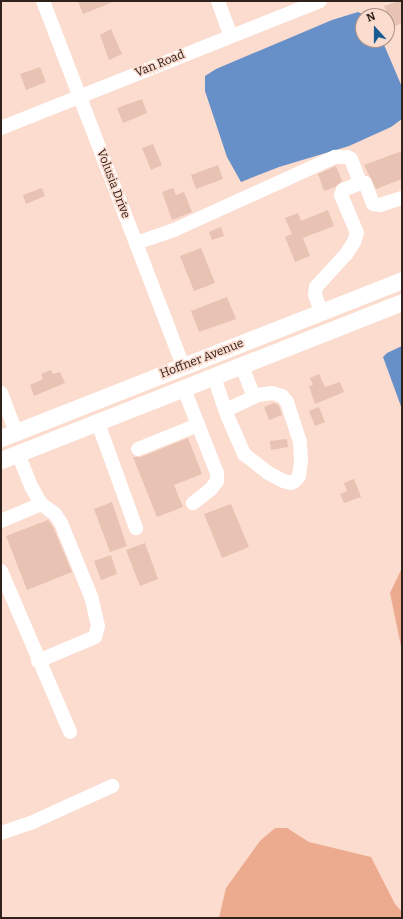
<!DOCTYPE html>
<style>
body{margin:0}
#map{position:relative;width:403px;height:919px;overflow:hidden;background:#fbdccf;font-family:Bitter,serif}
div>[style]{position:absolute}
.green>*{inset:0;background:#ecaa8e}
.water>*{inset:0;background:#6790c9}
.building>*{inset:0;background:#e8c2b2}
.minor>*{height:14px;margin:-7px;padding:0 7px;transform-origin:7px;border-radius:7px;background:#fff}
.major>*{height:17px;margin:-8.5px;padding:0 8.5px;transform-origin:8.5px;border-radius:8.5px;background:#fff}
span{translate:-50% -50%;white-space:nowrap;text-align:center;line-height:1.15;-webkit-text-stroke:3px #fbdccf;paint-order:stroke}
.street-label{font-size:12px;color:#2f211b}
.frame{position:absolute;inset:0;border:2px solid #2f211b;pointer-events:none}
.north{position:absolute;left:355px;top:8px;width:40px;height:40px;box-sizing:border-box;background:#fbdccf;border:1px solid #a99187;border-radius:50%;rotate:339deg;font-size:11px;font-weight:700;line-height:16px;text-align:center;color:#2f211b}
.north::after{content:'';display:block;margin:auto;width:14px;height:18px;background:#195c91;clip-path:polygon(50% 0,100% 100%,50% 72%,0 100%)}
</style>
<div id="map">
<div class="green">
<div style="clip-path:polygon(402px 568px,402px 651px,390px 593px)"></div>
<div style="clip-path:polygon(275px 828px,287px 828px,309px 842px,371px 857px,395px 904px,402px 912px,402px 918px,219px 918px,226px 888px,260px 841px)"></div>
</div>
<div class="water">
<div style="clip-path:polygon(358px 12px,366px 16px,363px 16px,363px 40px,382px 40px,402px 87px,402px 119px,391px 127px,349px 146px,279px 167px,241px 182px,227px 157px,205px 91px,205px 76px,216px 69px,332px 20px)"></div>
<div style="clip-path:polygon(402px 346px,402px 409px,383px 357px,387px 353px)"></div>
</div>
<div class="building">
<div style="clip-path:polygon(78px 1px,115px 1px,83px 14px)"></div>
<div style="clip-path:polygon(399px 1px,402px 1px,402px 23px,392px 27px,384px 6px)"></div>
<div style="clip-path:polygon(111px 29px,122px 54px,109px 60px,100px 35px)"></div>
<div style="clip-path:polygon(40px 67px,46px 82px,26px 90px,20px 74px)"></div>
<div style="clip-path:polygon(142px 99px,147px 113px,123px 123px,117px 108px)"></div>
<div style="clip-path:polygon(153px 144px,162px 165px,151px 170px,142px 148px)"></div>
<div style="clip-path:polygon(402px 151px,402px 179px,376px 189px,364px 165px)"></div>
<div style="clip-path:polygon(218px 165px,223px 179px,196px 189px,191px 175px)"></div>
<div style="clip-path:polygon(336px 166px,342px 181px,335px 187px,324px 191px,318px 174px)"></div>
<div style="clip-path:polygon(42px 188px,45px 196px,26px 204px,23px 195px)"></div>
<div style="clip-path:polygon(173px 188px,176px 195px,184px 192px,192px 212px,172px 220px,162px 192px)"></div>
<div style="clip-path:polygon(328px 210px,334px 226px,303px 238px,310px 256px,295px 262px,285px 237px,292px 234px,285px 218px,298px 213px,301px 221px)"></div>
<div style="clip-path:polygon(221px 227px,224px 236px,212px 240px,209px 232px)"></div>
<div style="clip-path:polygon(201px 248px,215px 283px,194px 291px,180px 256px)"></div>
<div style="clip-path:polygon(227px 297px,236px 319px,199px 332px,191px 311px)"></div>
<div style="clip-path:polygon(51px 370px,53px 374px,60px 372px,65px 383px,34px 396px,30px 385px,43px 379px,41px 374px)"></div>
<div style="clip-path:polygon(319px 374px,325px 387px,340px 382px,344px 392px,315px 404px,309px 386px,313px 385px,310px 378px)"></div>
<div style="clip-path:polygon(274px 403px,279px 406px,282px 415px,269px 420px,264px 407px)"></div>
<div style="clip-path:polygon(319px 407px,325px 422px,315px 426px,309px 411px)"></div>
<div style="clip-path:polygon(188px 438px,202px 474px,174px 485px,183px 507px,157px 517px,133px 457px,141px 457px)"></div>
<div style="clip-path:polygon(287px 439px,288px 447px,271px 450px,270px 441px)"></div>
<div style="clip-path:polygon(354px 479px,361px 497px,344px 503px,340px 494px,347px 491px,344px 483px)"></div>
<div style="clip-path:polygon(112px 502px,127px 546px,110px 552px,94px 509px)"></div>
<div style="clip-path:polygon(231px 504px,249px 547px,222px 558px,204px 514px)"></div>
<div style="clip-path:polygon(48px 520px,53px 527px,72px 572px,27px 590px,6px 536px)"></div>
<div style="clip-path:polygon(145px 543px,158px 579px,140px 586px,126px 550px)"></div>
<div style="clip-path:polygon(111px 555px,117px 574px,101px 580px,94px 561px)"></div>
</div>
<div class="minor">
<div style="left:43px;top:1px;width:391px;rotate:69deg"></div>
<div style="left:218px;top:1px;width:37px;rotate:70deg"></div>
<div style="left:1px;top:128px;width:343px;rotate:-21.7deg"></div>
<div style="left:136px;top:243px;width:40px;rotate:-18.9deg"></div>
<div style="left:174px;top:230px;width:177px;rotate:-24.4deg"></div>
<div style="left:335px;top:157px;width:12px"></div>
<div style="left:347px;top:157px;width:4px;rotate:27deg"></div>
<div style="left:351px;top:159px;width:26px;rotate:69deg"></div>
<div style="left:321px;top:312px;width:18px;rotate:-109deg"></div>
<div style="left:315px;top:295px;width:8px;rotate:-83deg"></div>
<div style="left:316px;top:287px;width:46px;rotate:-47.6deg"></div>
<div style="left:347px;top:253px;width:13px;rotate:-58deg"></div>
<div style="left:354px;top:242px;width:9px;rotate:-72deg"></div>
<div style="left:357px;top:233px;width:41px;rotate:-112.8deg"></div>
<div style="left:341px;top:195px;width:5px;rotate:-68deg"></div>
<div style="left:343px;top:190px;width:18px;rotate:-22deg"></div>
<div style="left:360px;top:183px;width:5px"></div>
<div style="left:365px;top:183px;width:22px;rotate:69deg"></div>
<div style="left:373px;top:204px;width:7px;rotate:8deg"></div>
<div style="left:380px;top:205px;width:23px;rotate:-18deg"></div>
<div style="left:242px;top:366px;width:33px;rotate:69deg"></div>
<div style="left:214px;top:377px;width:40px;rotate:71.1deg"></div>
<div style="left:227px;top:415px;width:43px;rotate:66.4deg"></div>
<div style="left:244px;top:454px;width:31px;rotate:38deg"></div>
<div style="left:268px;top:473px;width:18px;rotate:27deg"></div>
<div style="left:284px;top:481px;width:7px;rotate:16deg"></div>
<div style="left:291px;top:483px;width:4px;rotate:-27deg"></div>
<div style="left:295px;top:481px;width:6px;rotate:-51deg"></div>
<div style="left:299px;top:476px;width:15px;rotate:-82deg"></div>
<div style="left:301px;top:461px;width:19px;rotate:-93deg"></div>
<div style="left:300px;top:442px;width:42px;rotate:-108deg"></div>
<div style="left:287px;top:402px;width:8px;rotate:-130deg"></div>
<div style="left:282px;top:396px;width:10px;rotate:-163deg"></div>
<div style="left:272px;top:393px;width:14px;rotate:172deg"></div>
<div style="left:258px;top:395px;width:35px;rotate:155deg"></div>
<div style="left:184px;top:389px;width:90px;rotate:68.6deg"></div>
<div style="left:217px;top:473px;width:8px;rotate:90deg"></div>
<div style="left:217px;top:481px;width:10px;rotate:127deg"></div>
<div style="left:211px;top:489px;width:23px;rotate:142deg"></div>
<div style="left:1px;top:393px;width:42px;rotate:69deg"></div>
<div style="left:98px;top:423px;width:112px;rotate:70.1deg"></div>
<div style="left:138px;top:449px;width:65px;rotate:-21.8deg"></div>
<div style="left:1px;top:521px;width:43px;rotate:-23deg"></div>
<div style="left:41px;top:504px;width:21px;rotate:-119deg"></div>
<div style="left:31px;top:486px;width:35px;rotate:-112deg"></div>
<div style="left:1px;top:571px;width:175px;rotate:66.8deg"></div>
<div style="left:38px;top:661px;width:62px;rotate:-22.8deg"></div>
<div style="left:95px;top:637px;width:11px;rotate:-75deg"></div>
<div style="left:98px;top:626px;width:28px;rotate:-103deg"></div>
<div style="left:92px;top:599px;width:82px;rotate:-112.2deg"></div>
<div style="left:61px;top:523px;width:11px;rotate:-124deg"></div>
<div style="left:55px;top:514px;width:17px;rotate:-144deg"></div>
<div style="left:1px;top:833px;width:36px;rotate:-19deg"></div>
<div style="left:35px;top:821px;width:85px;rotate:-24.4deg"></div>
</div>
<div class="major">
<div style="left:1px;top:438px;width:431px;rotate:-21.5deg"></div>
<div style="left:1px;top:460px;width:431px;rotate:-21.5deg"></div>
</div>
<div class="street-label">
<span style="left:160px;top:64px;rotate:-22deg">Van Road</span>
<span style="left:113px;top:184px;rotate:69deg">Volusia Drive</span>
<span style="left:202px;top:359px;rotate:-21deg">Hoffner Avenue</span>
</div>
<div class="frame"></div>
<div class="north">N</div>
</div>
